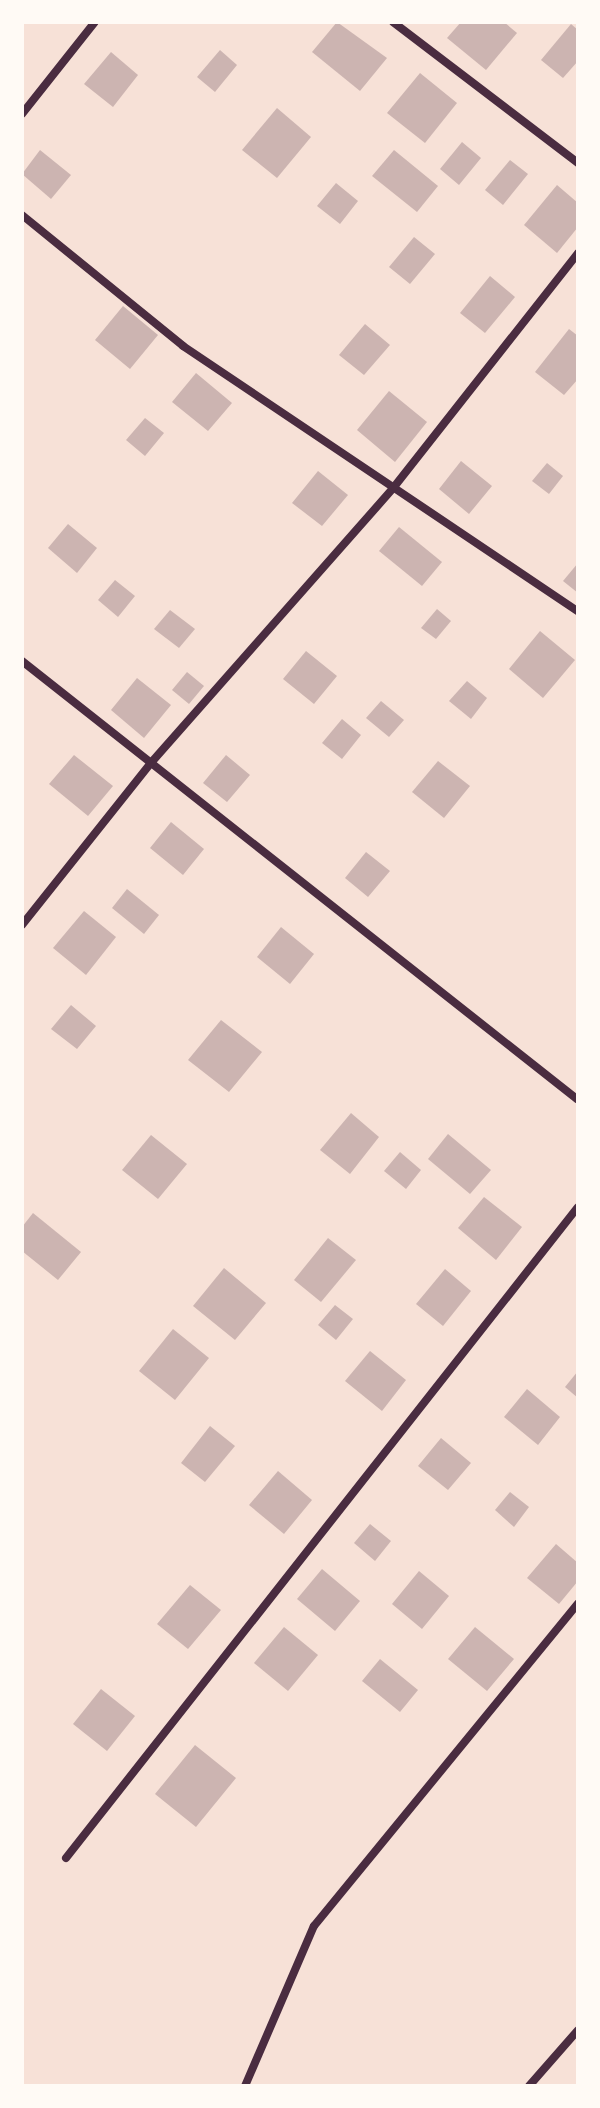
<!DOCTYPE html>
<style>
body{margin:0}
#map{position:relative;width:600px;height:2108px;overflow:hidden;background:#f7e1d7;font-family:"Roboto Condensed",sans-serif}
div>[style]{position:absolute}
.building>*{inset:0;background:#ccb4b1}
.minor>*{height:8px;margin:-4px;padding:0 4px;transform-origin:4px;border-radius:4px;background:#4a2c40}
span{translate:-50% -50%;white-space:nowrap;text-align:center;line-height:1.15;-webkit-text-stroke:8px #fffaf5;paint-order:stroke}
.frame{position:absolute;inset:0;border:24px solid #fffaf5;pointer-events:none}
</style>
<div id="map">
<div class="building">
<div style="clip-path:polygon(337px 22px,387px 58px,360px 91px,312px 52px)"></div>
<div style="clip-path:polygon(461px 22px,504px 22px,517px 33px,486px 70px,447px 38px)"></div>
<div style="clip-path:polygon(571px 24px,578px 30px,578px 61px,563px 78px,541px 60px)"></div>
<div style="clip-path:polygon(220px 50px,237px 65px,215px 92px,197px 77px)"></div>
<div style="clip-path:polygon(111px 52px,138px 75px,113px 107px,84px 84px)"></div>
<div style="clip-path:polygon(420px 73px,457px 103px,425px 143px,387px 113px)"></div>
<div style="clip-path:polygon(277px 108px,311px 137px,277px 178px,242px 150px)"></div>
<div style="clip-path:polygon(462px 142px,481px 158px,459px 185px,440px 169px)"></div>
<div style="clip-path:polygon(40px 150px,71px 175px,51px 199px,22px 174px)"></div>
<div style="clip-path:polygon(394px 150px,438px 186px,417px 212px,372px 176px)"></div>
<div style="clip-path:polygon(510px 160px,528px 174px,503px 205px,485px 190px)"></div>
<div style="clip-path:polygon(336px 183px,358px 201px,340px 224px,317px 206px)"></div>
<div style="clip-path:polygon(557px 185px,578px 203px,578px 227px,557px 253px,524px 225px)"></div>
<div style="clip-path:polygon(414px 237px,435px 254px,410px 284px,389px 267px)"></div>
<div style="clip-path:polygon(490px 276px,515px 297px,485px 333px,460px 313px)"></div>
<div style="clip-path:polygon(123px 306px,158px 335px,130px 369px,95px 340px)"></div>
<div style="clip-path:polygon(365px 324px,390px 345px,364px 375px,339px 355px)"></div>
<div style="clip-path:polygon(569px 329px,578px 336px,578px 379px,564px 395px,535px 372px)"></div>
<div style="clip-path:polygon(196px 373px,232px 403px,208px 431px,172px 402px)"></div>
<div style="clip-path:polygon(389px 391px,427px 422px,395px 462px,357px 430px)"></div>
<div style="clip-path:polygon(145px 418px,164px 433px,145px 456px,126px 440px)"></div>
<div style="clip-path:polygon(461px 461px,492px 486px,469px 514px,439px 489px)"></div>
<div style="clip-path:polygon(547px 463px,563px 476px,549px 494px,532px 481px)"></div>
<div style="clip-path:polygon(318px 471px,348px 495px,322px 526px,292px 503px)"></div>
<div style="clip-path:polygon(68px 524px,97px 548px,77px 573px,48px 548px)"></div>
<div style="clip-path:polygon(399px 527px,442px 562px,422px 586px,379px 551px)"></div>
<div style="clip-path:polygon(578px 563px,578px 593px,563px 581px)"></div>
<div style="clip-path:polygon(115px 580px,135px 596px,118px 617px,98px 600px)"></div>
<div style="clip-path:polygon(437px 609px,451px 621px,436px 639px,421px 628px)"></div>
<div style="clip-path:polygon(170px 610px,195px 629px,179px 648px,154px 629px)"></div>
<div style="clip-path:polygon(540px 631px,575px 660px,543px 698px,509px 669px)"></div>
<div style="clip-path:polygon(306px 651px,337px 676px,314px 704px,283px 679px)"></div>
<div style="clip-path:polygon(187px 672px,204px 686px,189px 704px,172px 690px)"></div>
<div style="clip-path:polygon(137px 678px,171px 705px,144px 738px,111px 710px)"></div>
<div style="clip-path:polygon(467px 681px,487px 698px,471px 719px,449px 701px)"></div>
<div style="clip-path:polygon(381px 701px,404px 720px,389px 737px,366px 718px)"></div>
<div style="clip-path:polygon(342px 719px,361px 735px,342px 759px,322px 743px)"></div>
<div style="clip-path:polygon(74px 755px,113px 786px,88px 816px,49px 784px)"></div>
<div style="clip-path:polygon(226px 755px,250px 775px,227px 802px,203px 783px)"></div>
<div style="clip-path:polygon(438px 761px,470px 786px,444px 818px,412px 792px)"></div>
<div style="clip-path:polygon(171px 822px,204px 849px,183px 875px,150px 848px)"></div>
<div style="clip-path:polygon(366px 852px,390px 871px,368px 897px,345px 878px)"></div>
<div style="clip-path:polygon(127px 889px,159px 915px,144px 934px,112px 908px)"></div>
<div style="clip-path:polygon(84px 911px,116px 937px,86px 975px,53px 948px)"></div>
<div style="clip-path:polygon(281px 927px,314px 954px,290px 984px,257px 957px)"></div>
<div style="clip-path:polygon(71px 1005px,96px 1026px,77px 1049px,51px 1029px)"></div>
<div style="clip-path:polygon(221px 1020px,262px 1052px,229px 1092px,188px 1060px)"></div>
<div style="clip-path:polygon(351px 1113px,379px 1137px,350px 1174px,320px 1150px)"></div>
<div style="clip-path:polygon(448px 1134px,491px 1170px,470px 1194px,428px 1159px)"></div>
<div style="clip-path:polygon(151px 1135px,187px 1164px,158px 1199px,122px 1170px)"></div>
<div style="clip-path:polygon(400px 1152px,421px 1170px,406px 1189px,384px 1171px)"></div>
<div style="clip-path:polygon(484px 1197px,522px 1227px,496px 1260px,458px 1228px)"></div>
<div style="clip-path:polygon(33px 1213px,81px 1252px,58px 1280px,22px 1251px,22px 1227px)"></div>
<div style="clip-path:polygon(328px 1238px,356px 1260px,321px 1302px,294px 1280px)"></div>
<div style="clip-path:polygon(224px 1268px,266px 1303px,235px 1340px,193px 1306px)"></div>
<div style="clip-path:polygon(445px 1269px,471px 1291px,443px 1326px,416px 1304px)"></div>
<div style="clip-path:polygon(335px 1305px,353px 1319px,336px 1340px,318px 1325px)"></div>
<div style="clip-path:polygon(173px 1329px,209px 1358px,175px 1400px,139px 1371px)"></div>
<div style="clip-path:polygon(370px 1351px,406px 1380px,382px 1411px,345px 1381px)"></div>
<div style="clip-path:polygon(578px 1371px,578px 1398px,565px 1387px)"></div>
<div style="clip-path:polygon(527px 1389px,560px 1417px,538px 1445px,504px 1417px)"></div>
<div style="clip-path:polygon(210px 1426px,235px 1446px,205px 1482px,181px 1463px)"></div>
<div style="clip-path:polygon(441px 1438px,471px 1463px,448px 1490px,418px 1466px)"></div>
<div style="clip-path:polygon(278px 1471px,312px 1500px,284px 1534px,249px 1505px)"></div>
<div style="clip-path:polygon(510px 1492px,529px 1507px,514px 1527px,495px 1510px)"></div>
<div style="clip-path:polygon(370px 1524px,391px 1541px,375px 1561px,354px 1543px)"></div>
<div style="clip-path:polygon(556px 1544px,578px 1563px,578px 1581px,559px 1604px,527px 1578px)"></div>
<div style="clip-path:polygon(322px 1569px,360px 1601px,335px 1631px,297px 1599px)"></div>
<div style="clip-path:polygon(419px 1571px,449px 1596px,422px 1629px,392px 1604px)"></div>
<div style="clip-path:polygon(190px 1585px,221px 1610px,188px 1649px,157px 1624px)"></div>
<div style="clip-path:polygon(284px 1627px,318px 1655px,288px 1691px,254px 1663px)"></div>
<div style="clip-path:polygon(475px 1627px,514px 1659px,487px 1691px,448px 1659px)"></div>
<div style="clip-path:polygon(380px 1659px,418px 1690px,400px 1712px,362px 1681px)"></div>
<div style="clip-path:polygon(101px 1689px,135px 1716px,107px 1751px,73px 1724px)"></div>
<div style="clip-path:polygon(195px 1745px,236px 1778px,196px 1827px,155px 1794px)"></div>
</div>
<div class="minor">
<div style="left:393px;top:22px;width:233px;rotate:37.3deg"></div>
<div style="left:22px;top:114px;width:117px;rotate:-51.6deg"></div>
<div style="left:22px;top:215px;width:208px;rotate:39.1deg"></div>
<div style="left:183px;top:346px;width:476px;rotate:33.9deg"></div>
<div style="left:22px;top:661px;width:708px;rotate:38.29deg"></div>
<div style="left:22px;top:925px;width:206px;rotate:-51.5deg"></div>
<div style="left:150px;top:764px;width:369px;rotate:-48.6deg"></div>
<div style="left:394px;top:487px;width:298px;rotate:-51.8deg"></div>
<div style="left:66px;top:1858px;width:828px;rotate:-51.82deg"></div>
<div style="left:245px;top:2086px;width:174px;rotate:-66.7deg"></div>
<div style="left:314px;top:1926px;width:417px;rotate:-50.7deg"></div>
<div style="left:529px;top:2086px;width:74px;rotate:-48.8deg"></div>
</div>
<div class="frame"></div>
</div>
